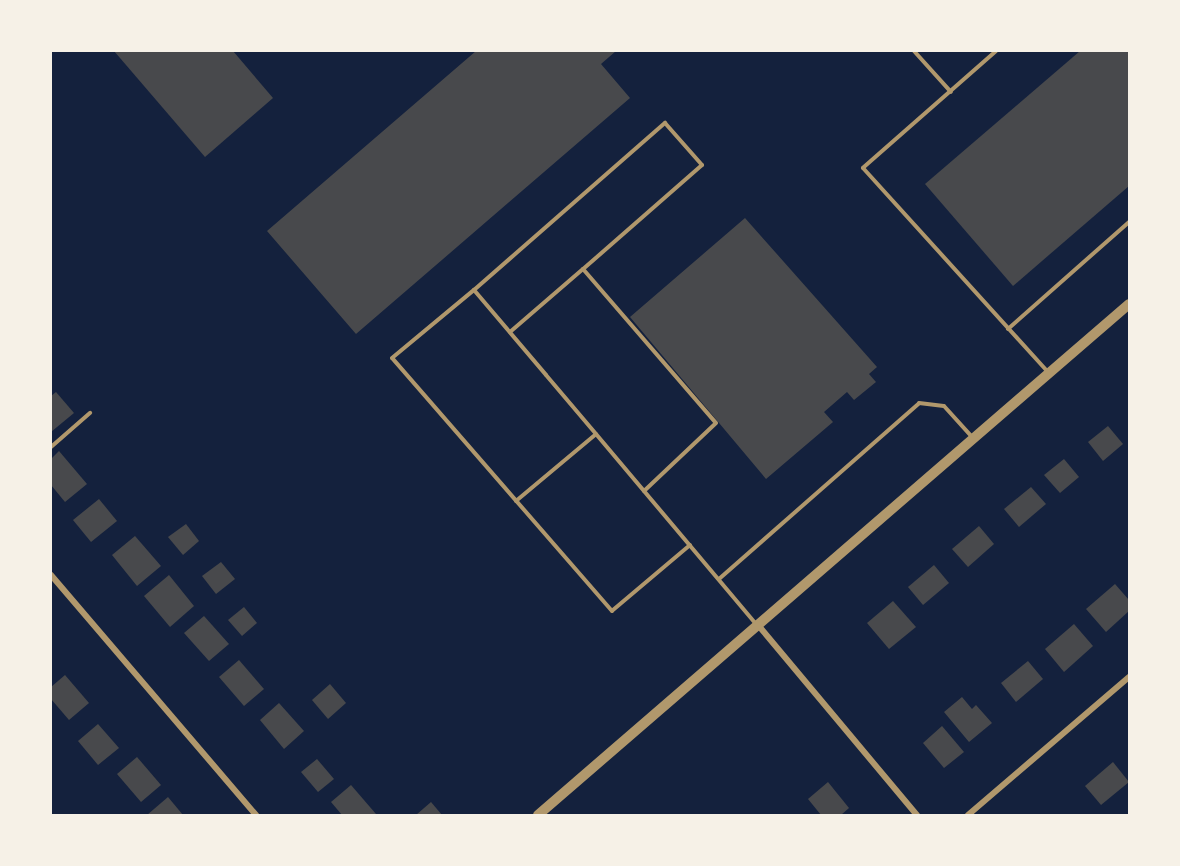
<!DOCTYPE html>
<style>
body{margin:0}
#map{position:relative;width:1180px;height:866px;overflow:hidden;background:#14213d;font-family:"IBM Plex Serif",serif}
div>[style]{position:absolute}
.building>*{inset:0;background:#48494c}
.service>*{height:4px;margin:-2px;padding:0 2px;transform-origin:2px;border-radius:2px;background:#b1986c}
.minor>*{height:6px;margin:-3px;padding:0 3px;transform-origin:3px;border-radius:3px;background:#b1986c}
.tertiary>*{height:10px;margin:-5px;padding:0 5px;transform-origin:5px;border-radius:5px;background:#b1986c}
span{translate:-50% -50%;white-space:nowrap;text-align:center;line-height:1.15;-webkit-text-stroke:6px #f6f1e7;paint-order:stroke}
.frame{position:absolute;inset:0;border:52px solid #f6f1e7;pointer-events:none}
</style>
<div id="map">
<div class="building">
<div style="clip-path:polygon(114px 51px,233px 51px,273px 98px,205px 157px)"></div>
<div style="clip-path:polygon(476px 51px,616px 51px,601px 64px,630px 98px,356px 334px,267px 231px)"></div>
<div style="clip-path:polygon(1080px 51px,1129px 51px,1129px 186px,1013px 286px,925px 184px)"></div>
<div style="clip-path:polygon(745px 218px,877px 367px,869px 374px,876px 382px,854px 400px,847px 392px,824px 412px,833px 422px,766px 479px,630px 317px)"></div>
<div style="clip-path:polygon(56px 392px,74px 413px,51px 432px,51px 396px)"></div>
<div style="clip-path:polygon(1108px 426px,1123px 444px,1103px 461px,1088px 442px)"></div>
<div style="clip-path:polygon(59px 451px,87px 484px,65px 502px,51px 485px,51px 459px)"></div>
<div style="clip-path:polygon(1064px 459px,1079px 477px,1060px 493px,1044px 475px)"></div>
<div style="clip-path:polygon(1031px 487px,1046px 504px,1019px 527px,1004px 509px)"></div>
<div style="clip-path:polygon(99px 499px,117px 521px,91px 542px,73px 520px)"></div>
<div style="clip-path:polygon(186px 524px,199px 541px,183px 555px,168px 537px)"></div>
<div style="clip-path:polygon(979px 526px,994px 544px,968px 567px,952px 549px)"></div>
<div style="clip-path:polygon(135px 536px,161px 566px,137px 586px,112px 555px)"></div>
<div style="clip-path:polygon(221px 562px,235px 579px,216px 594px,202px 576px)"></div>
<div style="clip-path:polygon(934px 565px,949px 583px,923px 605px,908px 587px)"></div>
<div style="clip-path:polygon(169px 575px,194px 606px,170px 627px,144px 596px)"></div>
<div style="clip-path:polygon(1115px 584px,1129px 600px,1129px 611px,1106px 632px,1086px 609px)"></div>
<div style="clip-path:polygon(893px 601px,916px 627px,889px 649px,867px 623px)"></div>
<div style="clip-path:polygon(244px 607px,257px 623px,242px 636px,228px 620px)"></div>
<div style="clip-path:polygon(204px 616px,229px 644px,209px 661px,184px 633px)"></div>
<div style="clip-path:polygon(1074px 624px,1093px 646px,1064px 672px,1045px 649px)"></div>
<div style="clip-path:polygon(239px 660px,264px 689px,244px 706px,219px 677px)"></div>
<div style="clip-path:polygon(1028px 661px,1043px 679px,1016px 702px,1001px 683px)"></div>
<div style="clip-path:polygon(65px 675px,89px 703px,69px 720px,51px 699px,51px 687px)"></div>
<div style="clip-path:polygon(330px 684px,346px 703px,328px 719px,312px 700px)"></div>
<div style="clip-path:polygon(962px 697px,972px 709px,976px 705px,992px 723px,969px 742px,944px 712px)"></div>
<div style="clip-path:polygon(279px 703px,304px 731px,284px 749px,260px 720px)"></div>
<div style="clip-path:polygon(98px 724px,119px 748px,98px 765px,78px 741px)"></div>
<div style="clip-path:polygon(942px 726px,964px 752px,944px 768px,923px 743px)"></div>
<div style="clip-path:polygon(137px 757px,161px 785px,141px 802px,117px 774px)"></div>
<div style="clip-path:polygon(317px 759px,334px 779px,318px 792px,301px 772px)"></div>
<div style="clip-path:polygon(1113px 762px,1129px 782px,1101px 805px,1085px 786px)"></div>
<div style="clip-path:polygon(828px 782px,849px 808px,841px 815px,821px 815px,808px 799px)"></div>
<div style="clip-path:polygon(351px 785px,376px 814px,374px 815px,342px 815px,331px 802px)"></div>
<div style="clip-path:polygon(168px 797px,183px 815px,147px 815px)"></div>
<div style="clip-path:polygon(431px 802px,442px 815px,416px 815px)"></div>
</div>
<div class="service">
<div style="left:914px;top:51px;width:55px;rotate:47.9deg"></div>
<div style="left:996px;top:51px;width:177px;rotate:138.7deg"></div>
<div style="left:863px;top:168px;width:275px;rotate:47.8deg"></div>
<div style="left:474px;top:290px;width:254px;rotate:-41.2deg"></div>
<div style="left:665px;top:123px;width:56px;rotate:48.6deg"></div>
<div style="left:702px;top:165px;width:158px;rotate:138.8deg"></div>
<div style="left:1008px;top:329px;width:162px;rotate:-41.5deg"></div>
<div style="left:510px;top:332px;width:96px;rotate:-40.8deg"></div>
<div style="left:583px;top:269px;width:203px;rotate:49.2deg"></div>
<div style="left:716px;top:423px;width:99px;rotate:136.6deg"></div>
<div style="left:51px;top:447px;width:52px;rotate:-41.1deg"></div>
<div style="left:516px;top:501px;width:104px;rotate:-39.9deg"></div>
<div style="left:690px;top:545px;width:102px;rotate:139.8deg"></div>
<div style="left:612px;top:611px;width:335px;rotate:-131deg"></div>
<div style="left:392px;top:358px;width:107px;rotate:-39.7deg"></div>
<div style="left:474px;top:290px;width:111px;rotate:49.7deg"></div>
<div style="left:546px;top:375px;width:77px;rotate:49.7deg"></div>
<div style="left:596px;top:434px;width:248px;rotate:49.9deg"></div>
<div style="left:719px;top:579px;width:266px;rotate:-41.3deg"></div>
<div style="left:919px;top:403px;width:25px;rotate:7deg"></div>
<div style="left:944px;top:406px;width:43px;rotate:47.8deg"></div>
</div>
<div class="minor">
<div style="left:51px;top:575px;width:316px;rotate:49.5deg"></div>
<div style="left:758px;top:625px;width:248px;rotate:50.1deg"></div>
<div style="left:968px;top:815px;width:212px;rotate:-40.6deg"></div>
</div>
<div class="tertiary">
<div style="left:538px;top:815px;width:781px;rotate:-40.85deg"></div>
</div>
<div class="frame"></div>
</div>
